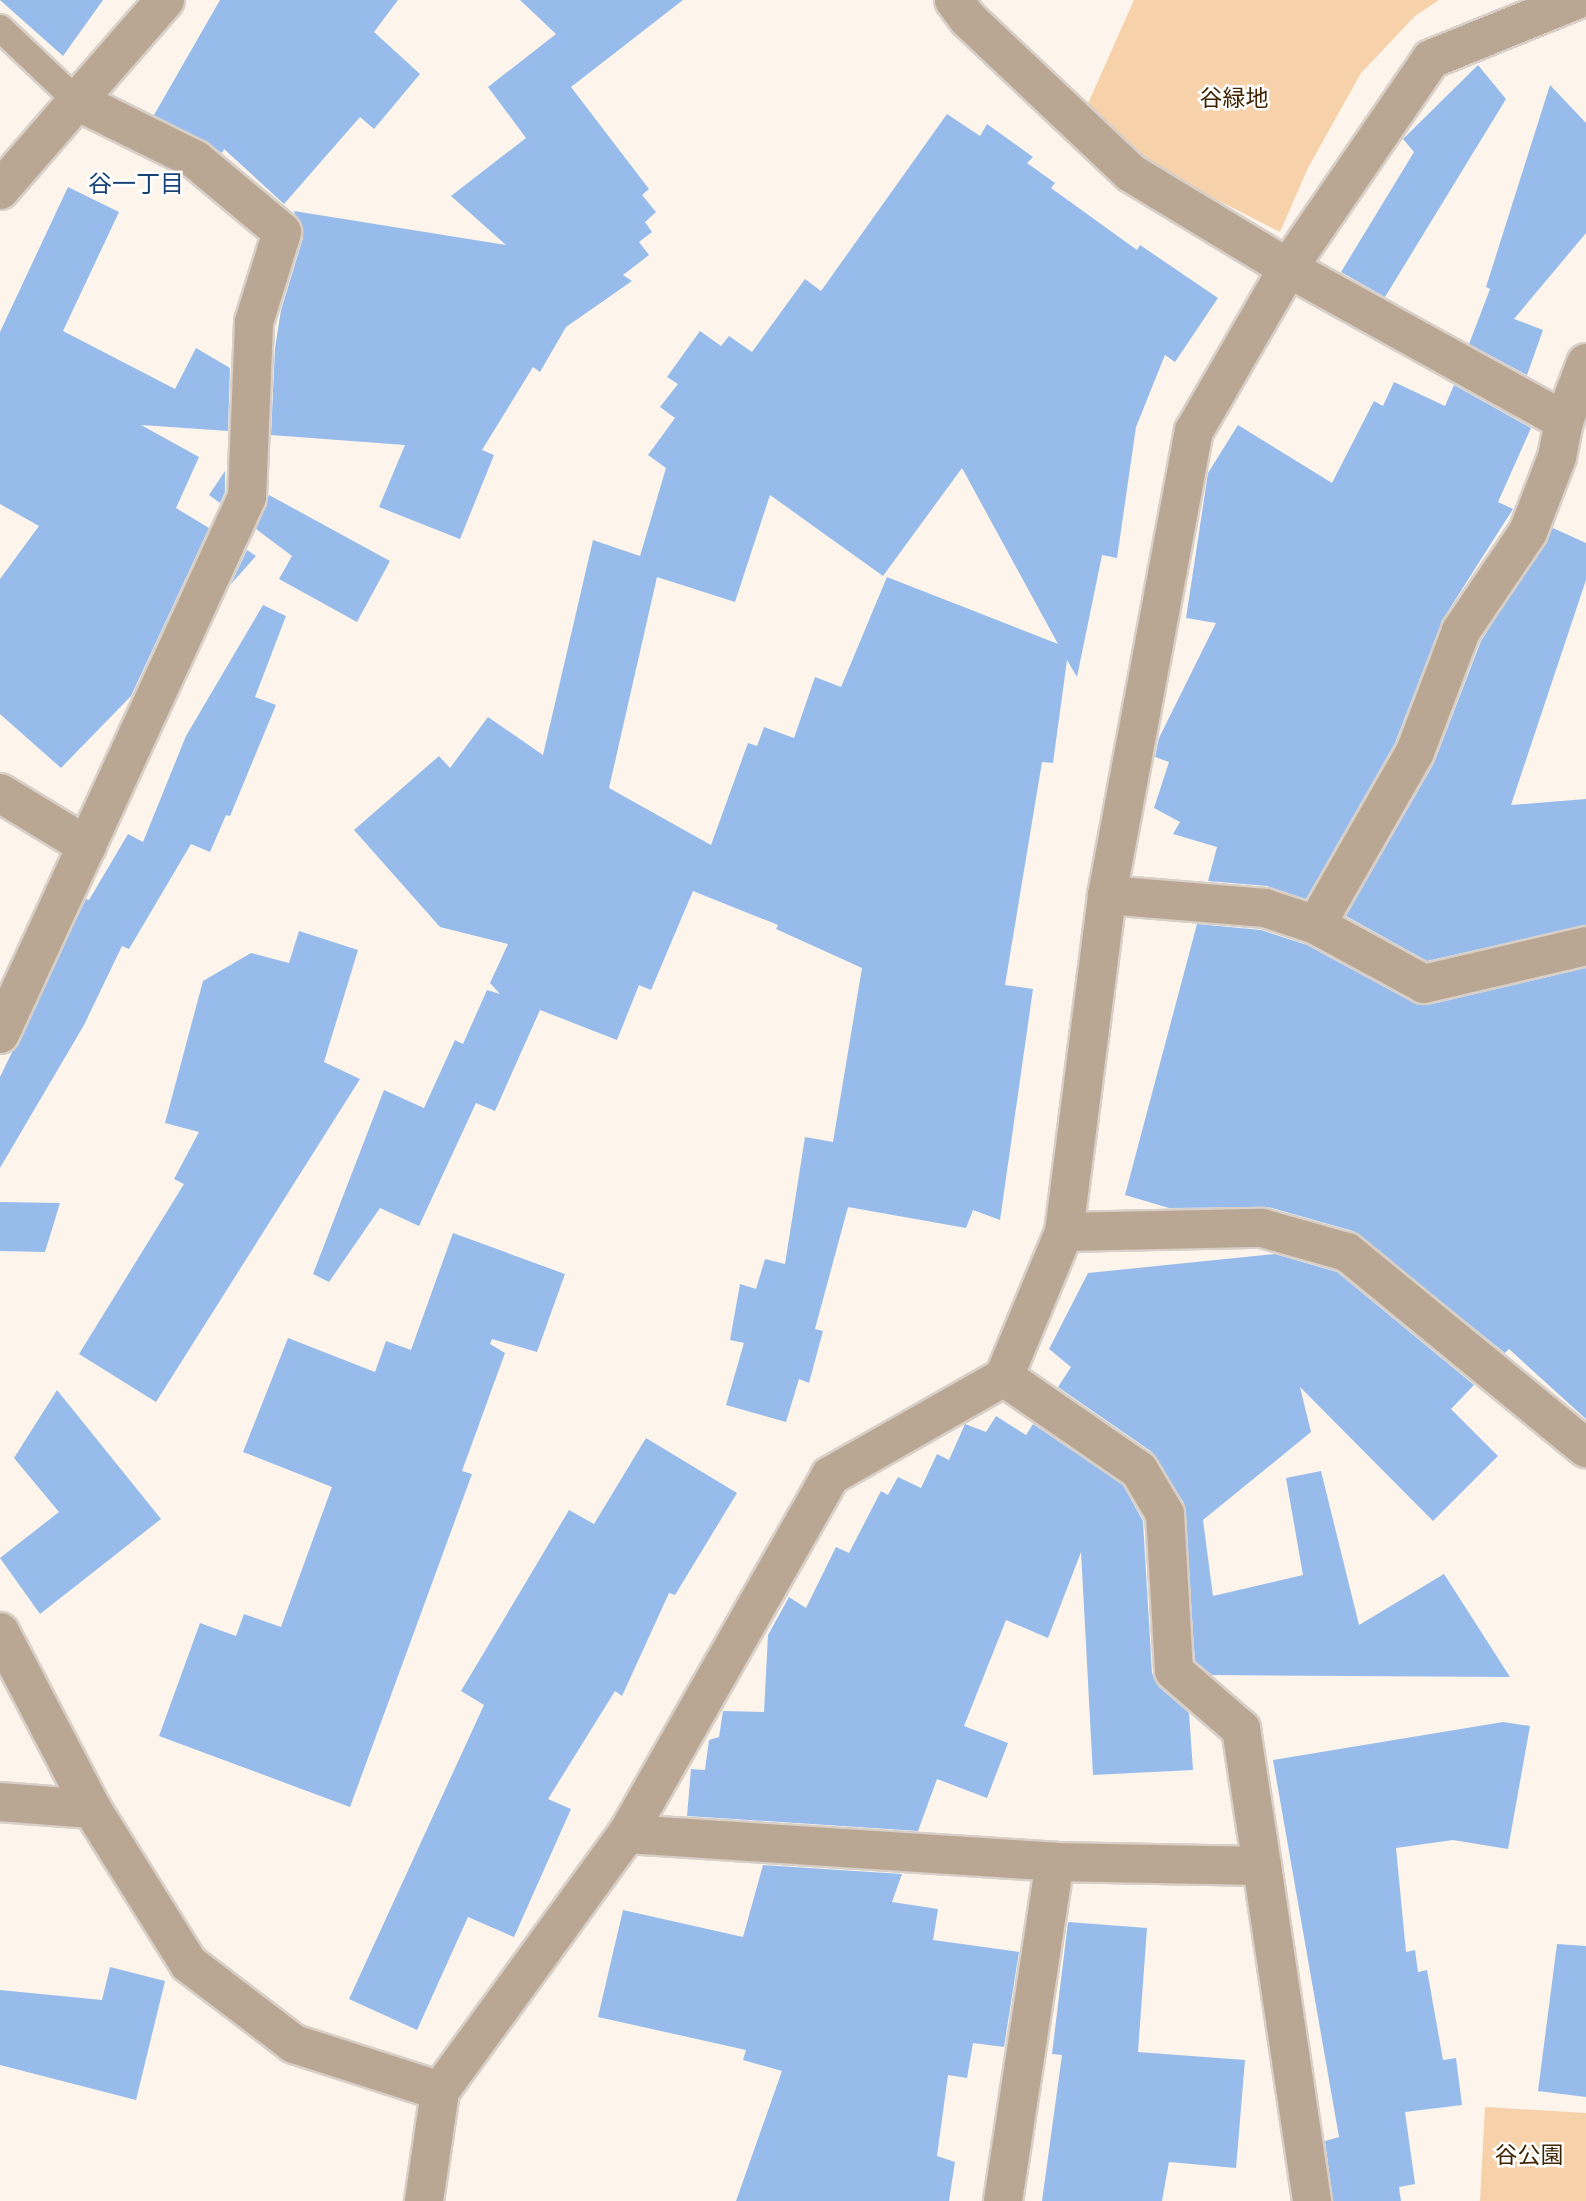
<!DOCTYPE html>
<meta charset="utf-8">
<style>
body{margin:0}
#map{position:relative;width:1586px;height:2201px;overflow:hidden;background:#fdf5ec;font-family:Rubik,"Noto Sans JP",sans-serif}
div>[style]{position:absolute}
.green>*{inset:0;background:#f6d1aa}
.building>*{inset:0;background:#97bceb}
.roads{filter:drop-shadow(2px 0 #d8d0c8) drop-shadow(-2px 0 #d8d0c8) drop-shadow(0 2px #d8d0c8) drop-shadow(0 -2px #d8d0c8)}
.lane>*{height:26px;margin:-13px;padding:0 13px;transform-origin:13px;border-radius:13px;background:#baa793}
.street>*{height:38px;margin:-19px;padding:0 19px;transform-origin:19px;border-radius:19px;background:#baa793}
span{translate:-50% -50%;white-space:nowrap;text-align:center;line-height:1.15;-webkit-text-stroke:5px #fff;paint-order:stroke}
.park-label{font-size:23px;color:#402400}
.neighbourhood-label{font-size:24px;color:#184377}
</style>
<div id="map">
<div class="green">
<div style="clip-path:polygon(1134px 0,1439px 0,1415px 16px,1361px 73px,1308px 168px,1280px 232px,1128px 154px,1086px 108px)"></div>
<div style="clip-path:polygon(1485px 2107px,1586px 2113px,1586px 2201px,1480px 2201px)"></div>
</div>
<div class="building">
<div style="clip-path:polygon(0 0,103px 0,63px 56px)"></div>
<div style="clip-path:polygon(220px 0,398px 0,374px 32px,420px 74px,374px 129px,360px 117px,284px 204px,224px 149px,222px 153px,154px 115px)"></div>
<div style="clip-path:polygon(520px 0,683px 0,571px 87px,649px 189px,642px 195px,656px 212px,645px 222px,652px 232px,639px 242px,649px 255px,623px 275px,632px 281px,566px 327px,540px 372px,533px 367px,482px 450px,494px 455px,460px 539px,379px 507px,405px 445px,271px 435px,275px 348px,281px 310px,303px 238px,294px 211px,506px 245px,451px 196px,526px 138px,488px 87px,556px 34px)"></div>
<div style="clip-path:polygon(1478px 65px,1506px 99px,1385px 297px,1341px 272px,1414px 152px,1403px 139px)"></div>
<div style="clip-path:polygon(1550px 85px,1586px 123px,1586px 233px,1514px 319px,1543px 330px,1527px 375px,1469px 344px,1490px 289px,1486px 287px)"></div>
<div style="clip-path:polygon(evenodd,947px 114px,980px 136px,987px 124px,1033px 157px,1027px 163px,1055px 183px,1051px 188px,1137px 250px,1140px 245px,1218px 298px,1175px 362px,1165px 355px,1136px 427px,1117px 558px,1102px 555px,1077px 677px,1067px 660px,1053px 763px,1042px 762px,1005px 985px,1033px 989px,1000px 1220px,973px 1210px,966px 1228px,848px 1207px,815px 1329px,823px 1331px,809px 1383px,799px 1379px,786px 1422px,726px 1405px,744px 1343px,730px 1340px,740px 1284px,756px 1289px,765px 1259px,785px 1264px,805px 1137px,833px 1142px,862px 968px,776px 929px,778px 925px,693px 891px,651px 990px,639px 985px,617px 1040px,540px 1010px,495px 1111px,476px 1103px,419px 1226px,380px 1208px,329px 1282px,313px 1274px,384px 1090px,424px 1108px,455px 1040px,463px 1044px,487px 990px,500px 994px,490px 983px,508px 944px,440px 927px,354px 830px,439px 756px,450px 768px,488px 717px,543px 755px,593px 540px,640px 556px,666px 468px,648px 455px,675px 418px,660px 407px,678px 384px,667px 377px,700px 331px,721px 346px,729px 336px,752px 352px,805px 279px,821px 291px,947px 114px,962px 468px,1058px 644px,887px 577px,841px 687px,815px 677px,794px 738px,764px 727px,757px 746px,748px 743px,711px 845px,609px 788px,657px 577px,735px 602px,770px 495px,883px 576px,962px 468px)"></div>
<div style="clip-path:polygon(68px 187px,119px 212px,63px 331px,175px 389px,196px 348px,230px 368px,228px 431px,141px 425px,199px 457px,176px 508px,209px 528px,131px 696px,61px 768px,0 714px,0 579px,39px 526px,0 504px,0 332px)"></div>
<div style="clip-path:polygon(1394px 382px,1445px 406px,1454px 385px,1531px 428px,1498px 502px,1513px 509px,1443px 619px,1395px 743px,1306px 899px,1267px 886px,1208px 881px,1217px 847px,1173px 834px,1180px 822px,1154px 808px,1169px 762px,1155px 757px,1159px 738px,1216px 623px,1186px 618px,1208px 473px,1238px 425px,1332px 483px,1374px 401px,1383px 406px)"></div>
<div style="clip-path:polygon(225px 471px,225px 492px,220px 503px,209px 495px)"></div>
<div style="clip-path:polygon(269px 495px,390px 561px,357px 622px,279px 579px,292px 556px,256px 529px)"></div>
<div style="clip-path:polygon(1553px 528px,1586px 543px,1586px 580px,1511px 805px,1586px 799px,1586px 925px,1427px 961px,1346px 916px,1434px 763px,1481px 641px)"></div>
<div style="clip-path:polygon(247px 550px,256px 556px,231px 584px)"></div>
<div style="clip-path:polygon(263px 605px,286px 616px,255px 697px,276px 705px,230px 816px,226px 815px,210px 852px,191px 844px,129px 949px,122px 946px,84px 1025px,0 1168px,0 1077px,86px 899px,89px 900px,128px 834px,143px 842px,186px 736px)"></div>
<div style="clip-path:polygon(1197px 924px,1261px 930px,1307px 945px,1414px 1003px,1428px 1005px,1586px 968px,1586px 1419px,1509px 1349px,1505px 1353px,1353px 1231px,1268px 1207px,1169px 1208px,1125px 1195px)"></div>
<div style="clip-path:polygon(299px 931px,358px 950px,324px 1062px,360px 1079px,156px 1402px,79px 1354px,184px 1184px,174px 1179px,199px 1132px,165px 1123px,203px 981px,251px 953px,289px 963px)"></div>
<div style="clip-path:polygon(0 1202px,60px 1203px,45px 1252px,0 1251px)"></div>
<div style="clip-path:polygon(453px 1233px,565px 1274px,537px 1352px,492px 1339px,490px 1344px,505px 1353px,462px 1471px,472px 1474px,350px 1807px,159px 1736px,200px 1623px,236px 1636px,244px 1614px,281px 1627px,332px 1487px,243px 1452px,288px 1338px,375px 1372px,386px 1341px,411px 1350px)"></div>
<div style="clip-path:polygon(1275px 1254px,1337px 1272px,1474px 1385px,1451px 1409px,1498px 1456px,1433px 1521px,1300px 1387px,1311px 1432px,1203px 1520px,1213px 1596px,1303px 1575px,1286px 1478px,1321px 1471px,1359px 1625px,1444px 1574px,1510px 1677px,1212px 1675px,1195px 1661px,1184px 1503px,1152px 1452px,1058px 1387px,1071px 1367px,1049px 1349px,1088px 1273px)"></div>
<div style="clip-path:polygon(57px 1390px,161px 1519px,40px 1614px,0 1558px,59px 1512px,14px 1458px)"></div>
<div style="clip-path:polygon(996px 1416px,1026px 1435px,1033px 1424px,1123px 1485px,1143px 1521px,1152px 1673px,1159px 1687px,1189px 1713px,1193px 1770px,1093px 1775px,1081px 1552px,1048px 1638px,1006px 1620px,964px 1726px,1008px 1743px,987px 1798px,937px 1779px,918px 1831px,687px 1816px,691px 1769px,705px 1770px,709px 1740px,719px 1737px,723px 1711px,764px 1712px,768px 1635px,789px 1597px,806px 1608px,836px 1547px,849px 1553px,881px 1491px,888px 1495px,898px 1477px,921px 1488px,937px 1454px,949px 1460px,965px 1424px,986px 1432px)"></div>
<div style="clip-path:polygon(646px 1438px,737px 1493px,675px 1595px,669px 1593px,622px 1696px,615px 1691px,548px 1799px,571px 1809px,514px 1937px,468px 1917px,417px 2030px,349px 1999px,484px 1705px,461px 1691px,569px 1510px,594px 1524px)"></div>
<div style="clip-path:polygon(1503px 1722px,1530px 1726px,1508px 1849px,1453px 1840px,1396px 1848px,1406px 1952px,1415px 1950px,1418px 1972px,1427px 1970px,1443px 2060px,1456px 2058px,1462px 2105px,1405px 2112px,1415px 2184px,1399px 2187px,1401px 2201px,1333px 2201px,1325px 2141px,1339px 2137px,1273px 1760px)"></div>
<div style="clip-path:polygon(763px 1865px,902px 1874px,892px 1902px,938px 1909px,933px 1940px,1019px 1952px,1004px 2047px,973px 2043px,967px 2078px,948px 2075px,937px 2156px,955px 2162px,949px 2201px,736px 2201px,782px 2071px,743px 2060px,746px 2050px,598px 2017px,623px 1910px,743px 1937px)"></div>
<div style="clip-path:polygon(1068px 1922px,1147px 1928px,1138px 2052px,1245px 2060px,1236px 2168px,1169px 2162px,1162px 2201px,1042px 2201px,1062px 2055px,1052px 2054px)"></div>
<div style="clip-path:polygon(1557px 1944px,1586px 1946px,1586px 2097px,1538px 2091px)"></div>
<div style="clip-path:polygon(110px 1967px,165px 1981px,136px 2100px,0 2065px,0 1990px,102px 2000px)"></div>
</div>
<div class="roads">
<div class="lane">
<div style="left:0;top:28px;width:106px;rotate:43.5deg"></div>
</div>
<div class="street">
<div style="left:954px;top:0;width:24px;rotate:54deg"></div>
<div style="left:968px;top:19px;width:224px;rotate:43.4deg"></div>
<div style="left:1131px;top:173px;width:184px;rotate:31.2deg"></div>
<div style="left:1288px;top:268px;width:316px;rotate:29deg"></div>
<div style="left:1564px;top:421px;width:62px;rotate:-69.2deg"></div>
<div style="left:0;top:190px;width:118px;rotate:-49.1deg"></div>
<div style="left:1564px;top:421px;width:37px;rotate:101deg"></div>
<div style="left:1557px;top:457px;width:80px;rotate:111.1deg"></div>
<div style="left:1528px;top:532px;width:120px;rotate:124.1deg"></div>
<div style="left:1461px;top:631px;width:129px;rotate:110.8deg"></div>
<div style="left:1415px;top:752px;width:199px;rotate:119.8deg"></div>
<div style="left:1316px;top:925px;width:123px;rotate:28.6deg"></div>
<div style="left:1424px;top:984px;width:166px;rotate:-13.2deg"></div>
<div style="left:0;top:793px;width:102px;rotate:31.3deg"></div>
<div style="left:1107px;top:895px;width:159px;rotate:4.7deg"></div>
<div style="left:1265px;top:908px;width:54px;rotate:18.4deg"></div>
<div style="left:0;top:1034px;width:591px;rotate:-65.3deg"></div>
<div style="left:247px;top:497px;width:175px;rotate:-87.7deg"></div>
<div style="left:254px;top:322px;width:94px;rotate:-72.7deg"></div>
<div style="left:282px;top:232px;width:112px;rotate:-140.1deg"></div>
<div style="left:196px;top:160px;width:133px;rotate:-153.6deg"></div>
<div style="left:77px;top:101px;width:134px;rotate:-48.9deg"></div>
<div style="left:1064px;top:1232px;width:198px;rotate:-1.2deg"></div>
<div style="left:1262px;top:1228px;width:88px;rotate:15.8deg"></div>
<div style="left:1347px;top:1252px;width:309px;rotate:39.4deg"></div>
<div style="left:1004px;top:1377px;width:164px;rotate:34.6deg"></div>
<div style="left:1139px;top:1470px;width:51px;rotate:59.4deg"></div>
<div style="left:1165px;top:1514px;width:157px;rotate:86.7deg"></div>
<div style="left:1174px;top:1671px;width:89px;rotate:40.9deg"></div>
<div style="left:1241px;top:1729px;width:139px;rotate:81.3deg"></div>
<div style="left:0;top:1632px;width:199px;rotate:62.5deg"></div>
<div style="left:92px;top:1809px;width:183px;rotate:58deg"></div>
<div style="left:189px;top:1964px;width:132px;rotate:37.3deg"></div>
<div style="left:294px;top:2044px;width:153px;rotate:17.8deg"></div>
<div style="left:0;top:1802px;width:92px;rotate:4.4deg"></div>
<div style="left:627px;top:1834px;width:429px;rotate:3.7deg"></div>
<div style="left:1055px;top:1862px;width:207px;rotate:1.1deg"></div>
<div style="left:1262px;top:1866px;width:339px;rotate:81.5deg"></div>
<div style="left:424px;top:2201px;width:111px;rotate:-81.7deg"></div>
<div style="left:440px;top:2091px;width:318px;rotate:-54deg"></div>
<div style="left:627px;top:1834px;width:412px;rotate:-60.4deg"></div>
<div style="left:830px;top:1476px;width:200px;rotate:-29.6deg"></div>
<div style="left:1004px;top:1377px;width:157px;rotate:-67.5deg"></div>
<div style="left:1064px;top:1232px;width:340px;rotate:-82.7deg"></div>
<div style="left:1107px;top:895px;width:472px;rotate:-79.4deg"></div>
<div style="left:1194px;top:431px;width:188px;rotate:-60deg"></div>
<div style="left:1288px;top:268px;width:253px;rotate:-55.6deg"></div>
<div style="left:1431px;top:59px;width:157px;rotate:-22.1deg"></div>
<div style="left:1003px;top:2201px;width:343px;rotate:-81.3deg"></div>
</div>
</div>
<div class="park-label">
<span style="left:1234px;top:98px">谷緑地</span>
<span style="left:1529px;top:2155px">谷公園</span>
</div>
<div class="neighbourhood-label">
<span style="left:136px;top:185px">谷一丁目</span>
</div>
</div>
